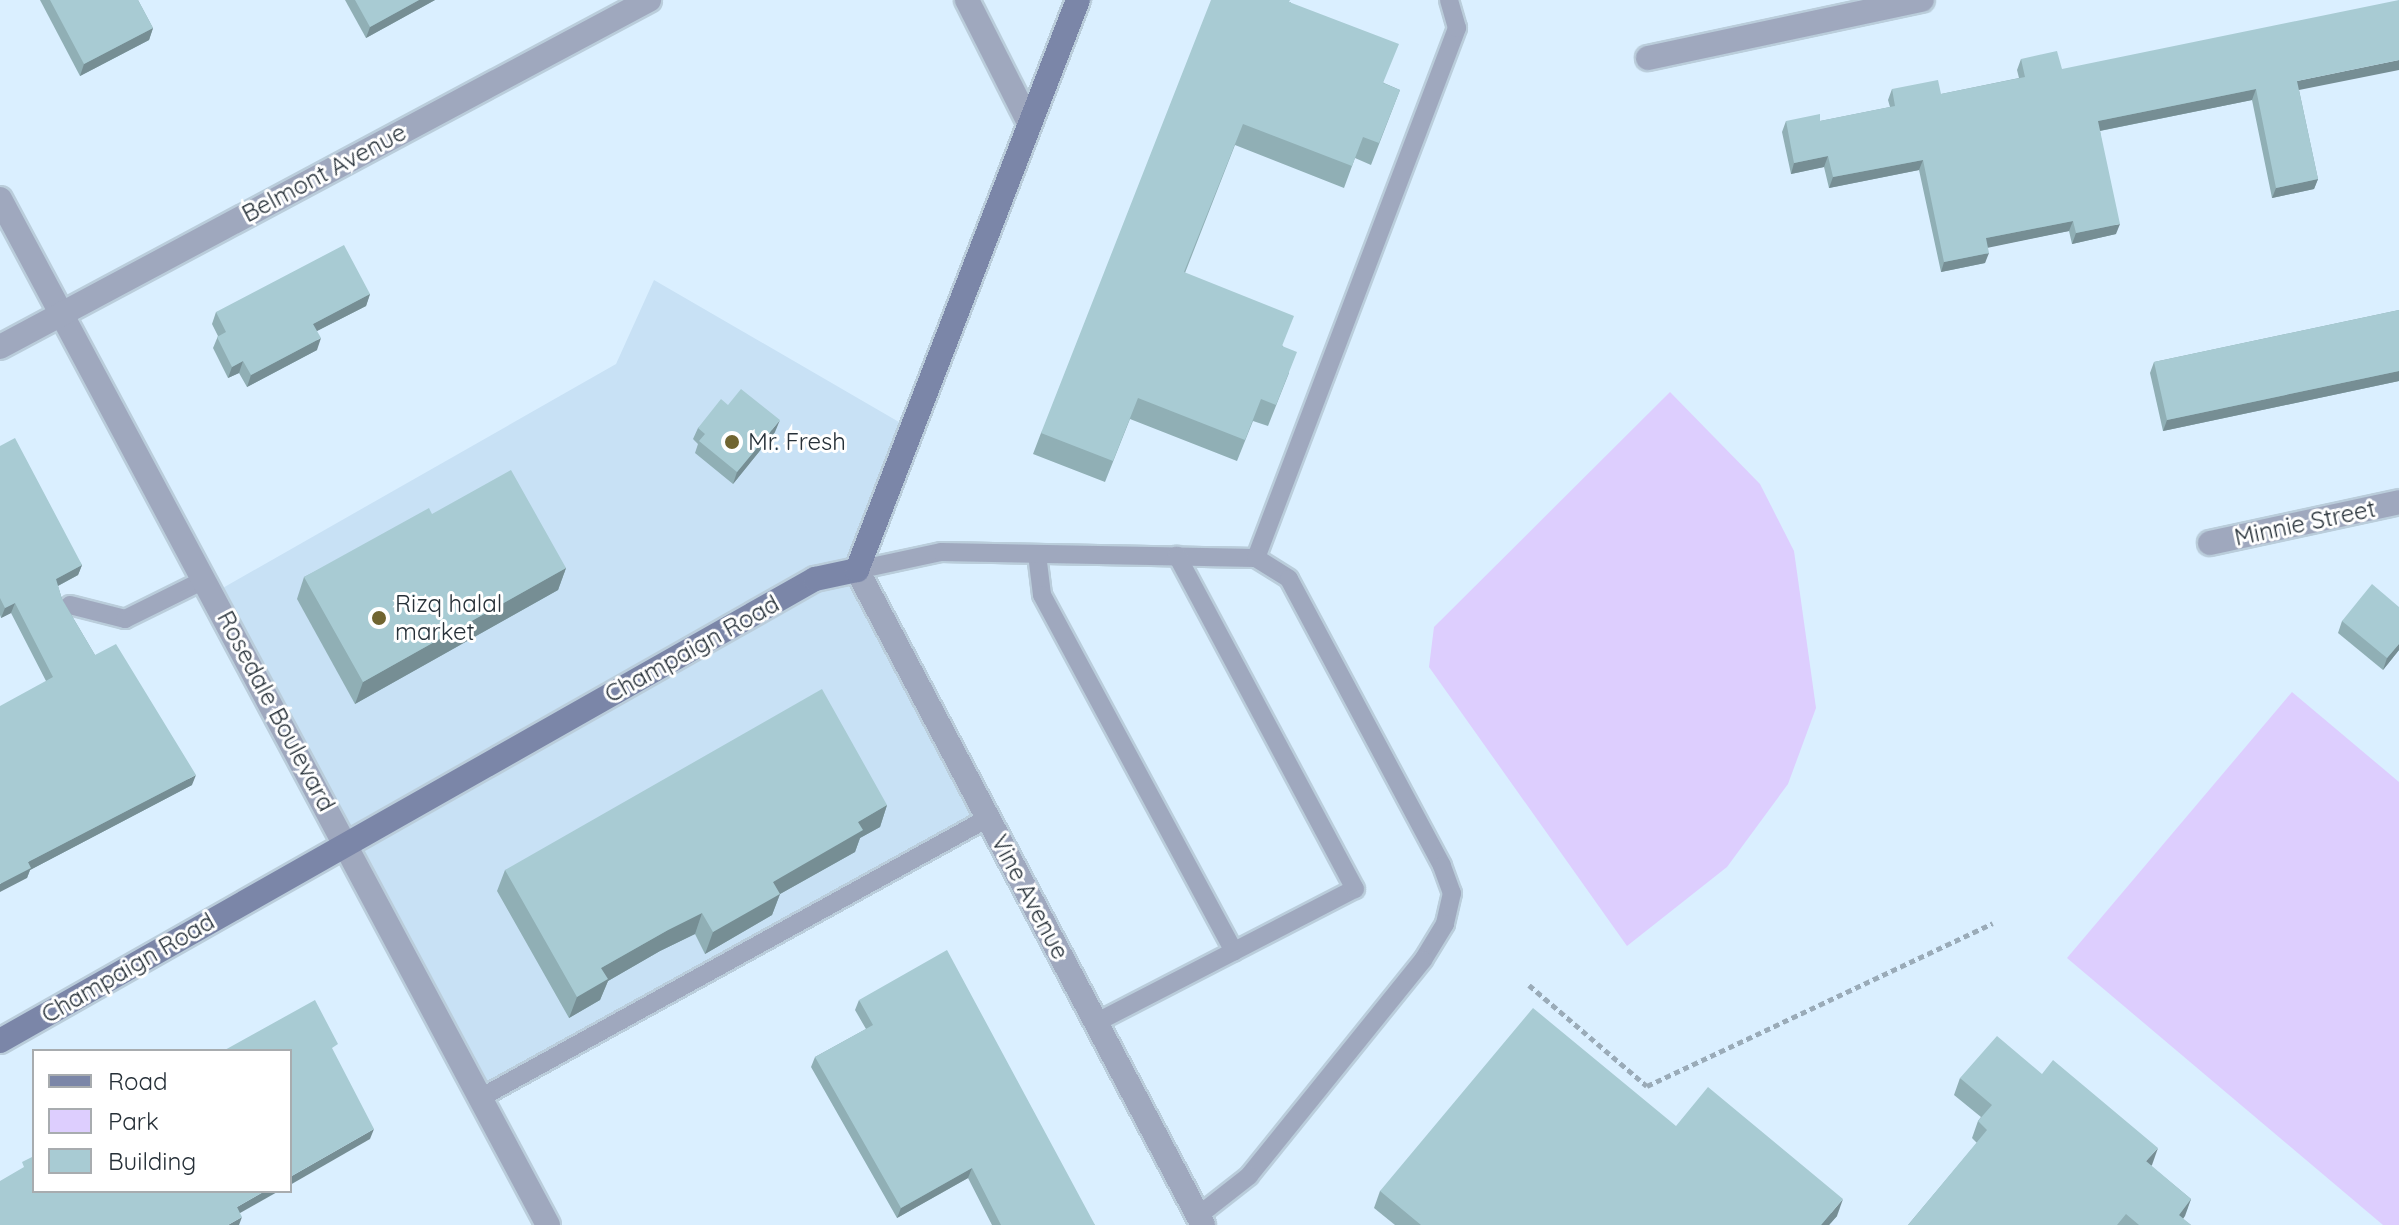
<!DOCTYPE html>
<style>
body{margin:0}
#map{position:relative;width:2399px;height:1225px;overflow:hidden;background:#daefff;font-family:Quicksand,sans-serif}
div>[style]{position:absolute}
.built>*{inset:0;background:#c8e1f5}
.green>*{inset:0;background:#ddcefe}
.path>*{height:5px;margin-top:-2.5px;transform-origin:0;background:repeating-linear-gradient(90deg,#9aabb8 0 6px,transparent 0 10px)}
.roads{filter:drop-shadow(2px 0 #bacddb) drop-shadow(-2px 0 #bacddb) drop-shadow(0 2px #bacddb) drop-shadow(0 -2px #bacddb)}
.lane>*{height:18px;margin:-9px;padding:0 9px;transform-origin:9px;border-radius:9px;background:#9fa8be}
.street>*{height:24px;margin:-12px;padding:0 12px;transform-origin:12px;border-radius:12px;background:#9fa8be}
.secondary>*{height:24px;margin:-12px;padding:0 12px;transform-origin:12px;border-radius:12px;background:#7b86a8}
.wall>*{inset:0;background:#90afb5}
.shaded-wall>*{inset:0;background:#768e94}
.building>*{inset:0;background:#a8cbd3}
.dots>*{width:22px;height:22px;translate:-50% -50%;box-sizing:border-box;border:4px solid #fff;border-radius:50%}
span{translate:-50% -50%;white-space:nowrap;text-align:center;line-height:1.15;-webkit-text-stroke:6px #fff;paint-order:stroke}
.street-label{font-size:24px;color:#263038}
.poi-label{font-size:24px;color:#263038}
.left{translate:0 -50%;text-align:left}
.legend{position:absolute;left:32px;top:1049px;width:260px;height:144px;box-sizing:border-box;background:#fff;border:2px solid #a8acaf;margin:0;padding:10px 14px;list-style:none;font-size:24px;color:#263038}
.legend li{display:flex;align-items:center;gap:16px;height:40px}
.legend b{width:40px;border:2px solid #a8acaf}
</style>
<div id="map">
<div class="built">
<div style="clip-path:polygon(654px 280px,911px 429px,857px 570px,988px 818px,480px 1098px,214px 593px,616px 364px)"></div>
</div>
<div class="green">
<div style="clip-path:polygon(1670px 392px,1760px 484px,1794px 551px,1816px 708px,1788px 784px,1727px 867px,1627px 946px,1429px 667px,1434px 627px)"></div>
<div style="clip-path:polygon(2292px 692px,2399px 782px,2399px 1225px,2383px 1225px,2067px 958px)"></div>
</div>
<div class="path">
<div style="left:1529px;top:985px;width:155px;rotate:40.6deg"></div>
<div style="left:1647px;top:1086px;width:382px;rotate:-25.2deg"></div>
</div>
<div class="roads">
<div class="lane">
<div style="left:1037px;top:554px;width:41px;rotate:83deg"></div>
<div style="left:1042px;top:595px;width:405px;rotate:61.7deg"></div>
<div style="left:1256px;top:558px;width:567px;rotate:-69.23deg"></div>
<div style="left:1457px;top:28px;width:29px;rotate:-106deg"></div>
<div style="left:857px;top:570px;width:86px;rotate:-12.1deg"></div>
<div style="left:941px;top:552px;width:315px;rotate:1.1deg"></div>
<div style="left:1256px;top:558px;width:39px;rotate:32deg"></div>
<div style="left:1289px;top:579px;width:325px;rotate:61.9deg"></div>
<div style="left:1442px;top:866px;width:29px;rotate:70deg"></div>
<div style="left:1452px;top:893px;width:32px;rotate:103deg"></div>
<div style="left:1445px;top:924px;width:42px;rotate:121.4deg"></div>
<div style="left:1423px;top:960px;width:277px;rotate:128.9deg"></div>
<div style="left:1249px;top:1176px;width:65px;rotate:141.9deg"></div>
<div style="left:70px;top:605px;width:57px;rotate:14.3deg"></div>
<div style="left:125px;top:619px;width:90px;rotate:-26.3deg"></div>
<div style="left:1097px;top:1022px;width:290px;rotate:-27.3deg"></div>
<div style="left:1355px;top:889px;width:378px;rotate:-118.1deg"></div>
<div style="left:480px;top:1098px;width:580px;rotate:-28.86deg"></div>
</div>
<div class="street">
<div style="left:967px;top:0;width:138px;rotate:63.2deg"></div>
<div style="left:1648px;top:58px;width:280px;rotate:-12deg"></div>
<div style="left:0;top:199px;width:1163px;rotate:61.89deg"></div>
<div style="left:0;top:347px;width:736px;rotate:-28.13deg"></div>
<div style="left:2210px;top:543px;width:193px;rotate:-12.2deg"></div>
<div style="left:857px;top:570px;width:741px;rotate:62.16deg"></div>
</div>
<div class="secondary">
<div style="left:0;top:1041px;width:937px;rotate:-29.55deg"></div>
<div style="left:815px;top:579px;width:43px;rotate:-12.1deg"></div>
<div style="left:857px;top:570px;width:611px;rotate:-68.81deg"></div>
</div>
</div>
<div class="wall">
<div style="clip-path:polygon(40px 0,138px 0,153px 28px,149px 40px,80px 76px)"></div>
<div style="clip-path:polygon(345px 0,435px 0,366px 38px)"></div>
<div style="clip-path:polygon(1290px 2px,1384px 83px,1400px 90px,1371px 165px,1355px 158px,1344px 188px,1235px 145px,1185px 273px,1283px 346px,1289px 373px,1268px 426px,1253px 421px,1237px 461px,1130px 419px,1105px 482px,1033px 454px,1041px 433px)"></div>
<div style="clip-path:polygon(2021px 59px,2062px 69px,2299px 90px,2318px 179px,2314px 189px,2272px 198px,2252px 100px,2100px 131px,2116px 234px,2072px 244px,2069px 231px,1988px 247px,1985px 263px,1941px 272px,1919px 170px,1829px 188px,1824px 167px,1791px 174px,1782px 132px,1786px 121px,1820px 121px,1890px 107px,1888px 100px,1892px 89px,1941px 94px,2019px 78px,2017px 70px)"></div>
<div style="clip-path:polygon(370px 294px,366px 306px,317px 331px,317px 350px,247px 387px,239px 373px,228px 378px,213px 348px,218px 336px,212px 324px,216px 312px)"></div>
<div style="clip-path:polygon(2399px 310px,2399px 381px,2163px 431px,2150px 373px,2154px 362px)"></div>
<div style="clip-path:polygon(728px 405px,775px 432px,733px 484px,695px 453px,698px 444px,693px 439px,698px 428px)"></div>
<div style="clip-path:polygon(0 446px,82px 565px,78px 575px,58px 586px,62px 599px,95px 655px,192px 785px,30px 870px,27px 878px,46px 681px,11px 613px,1px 618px,0 615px)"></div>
<div style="clip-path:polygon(432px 514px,566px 568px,558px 590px,355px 704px,297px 599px,304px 577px)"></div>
<div style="clip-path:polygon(2399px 607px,2399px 650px,2383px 670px,2338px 633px,2342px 621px)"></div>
<div style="clip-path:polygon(887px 805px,880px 827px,860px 838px,855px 852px,780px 894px,772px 915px,705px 954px,695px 934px,660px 951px,608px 981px,600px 1000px,569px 1018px,497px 891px,505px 870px)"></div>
<div style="clip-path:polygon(859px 1000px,1095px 1225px,992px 1225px,968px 1178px,897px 1218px,811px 1067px,815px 1057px,866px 1029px,855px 1010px)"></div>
<div style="clip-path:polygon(1960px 1078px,2151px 1166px,2191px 1199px,2183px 1219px,2191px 1225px,1908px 1225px,1977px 1143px,1972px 1138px,1978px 1121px,1981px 1117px,1954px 1095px)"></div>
<div style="clip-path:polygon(1676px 1126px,1837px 1216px,1829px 1225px,1395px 1225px,1374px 1208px,1380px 1191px)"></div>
</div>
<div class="shaded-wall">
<div style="clip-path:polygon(419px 0,435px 0,366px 38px,370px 27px)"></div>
<div style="clip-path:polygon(153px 28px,149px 40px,80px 76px,84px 64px)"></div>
<div style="clip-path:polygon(2399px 60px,2399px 70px,2294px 91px,2297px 81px)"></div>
<div style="clip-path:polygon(2256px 89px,2252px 100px,2094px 132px,2098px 121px)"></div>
<div style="clip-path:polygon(1828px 156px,1824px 167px,1791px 174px,1794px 163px)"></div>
<div style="clip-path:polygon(1923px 160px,1919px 170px,1829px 188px,1833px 177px)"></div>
<div style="clip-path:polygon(2318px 179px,2314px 189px,2272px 198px,2276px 188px)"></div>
<div style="clip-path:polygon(2073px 221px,2069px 231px,1982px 249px,1986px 238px)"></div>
<div style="clip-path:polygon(2120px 224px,2116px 234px,2072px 244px,2076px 233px)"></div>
<div style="clip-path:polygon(1989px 253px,1985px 263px,1941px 272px,1944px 262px)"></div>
<div style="clip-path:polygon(370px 294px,366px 306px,309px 335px,313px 324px)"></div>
<div style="clip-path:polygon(321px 338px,317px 350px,247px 387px,251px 375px)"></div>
<div style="clip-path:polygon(243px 361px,239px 373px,228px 378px,232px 367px)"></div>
<div style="clip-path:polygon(2399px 371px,2399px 381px,2163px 431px,2167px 420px)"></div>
<div style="clip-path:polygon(780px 420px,775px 432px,733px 484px,737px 472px)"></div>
<div style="clip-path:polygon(82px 565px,78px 575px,52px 589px,56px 579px)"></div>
<div style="clip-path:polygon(566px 568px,558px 590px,355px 704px,363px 682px)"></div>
<div style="clip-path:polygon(15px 603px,11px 613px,1px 618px,5px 608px)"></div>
<div style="clip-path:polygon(2399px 644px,2399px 650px,2383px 670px,2387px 658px)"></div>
<div style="clip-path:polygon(196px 775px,192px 785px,30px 870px,27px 878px,0 892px,0 884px,28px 862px)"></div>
<div style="clip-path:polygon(887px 805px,880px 827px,860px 838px,855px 852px,780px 894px,772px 915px,705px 954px,713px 932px,773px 882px,858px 822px)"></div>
<div style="clip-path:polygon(702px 913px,695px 934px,660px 951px,608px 981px,600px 1000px,569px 1018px,577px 997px,601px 968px,668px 930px)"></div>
<div style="clip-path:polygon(374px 1129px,370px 1139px,290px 1185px,290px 1177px)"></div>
<div style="clip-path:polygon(2158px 1148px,2152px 1165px,2140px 1178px,2146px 1161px)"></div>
<div style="clip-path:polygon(972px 1168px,968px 1178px,897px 1218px,901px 1208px)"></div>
<div style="clip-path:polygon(265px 1191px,279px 1191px,233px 1217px,237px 1207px)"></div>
<div style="clip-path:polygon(1843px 1199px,1837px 1216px,1829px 1225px,1821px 1225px)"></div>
<div style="clip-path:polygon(2191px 1199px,2185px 1216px,2178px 1225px,2179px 1215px)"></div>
<div style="clip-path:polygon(242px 1217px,239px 1225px,228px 1225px)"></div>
</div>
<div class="building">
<div style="clip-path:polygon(50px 0,138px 0,153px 28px,84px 64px)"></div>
<div style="clip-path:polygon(355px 0,419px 0,370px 27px)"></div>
<div style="clip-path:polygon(1211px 0,1290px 0,1289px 2px,1399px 44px,1383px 83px,1400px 90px,1379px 143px,1363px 137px,1352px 166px,1243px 124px,1184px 272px,1294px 316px,1282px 346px,1297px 352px,1276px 405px,1261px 399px,1245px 440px,1138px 398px,1113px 461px,1041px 433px)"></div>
<div style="clip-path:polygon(2399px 0,2399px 60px,2297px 81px,2318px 179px,2276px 188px,2256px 89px,2098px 121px,2120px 224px,2076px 233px,2073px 221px,1986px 238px,1989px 253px,1944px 262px,1923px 160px,1833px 177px,1828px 156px,1794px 163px,1786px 121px,1820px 114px,1820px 121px,1895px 106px,1892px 89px,1938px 80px,1941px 94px,2025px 77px,2021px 59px,2057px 51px,2062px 69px)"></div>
<div style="clip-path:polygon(344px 245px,370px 294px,313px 324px,321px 338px,251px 375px,243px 361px,232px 367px,217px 337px,226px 332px,216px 312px)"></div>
<div style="clip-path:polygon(2399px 310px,2399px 371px,2167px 420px,2154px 362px)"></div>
<div style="clip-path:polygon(741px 389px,780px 420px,737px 472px,699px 441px,705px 434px,698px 428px,721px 399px,728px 405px)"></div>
<div style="clip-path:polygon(15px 438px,82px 565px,56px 579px,62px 599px,95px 655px,116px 644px,196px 775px,28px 862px,31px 868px,0 884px,0 706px,53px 677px,15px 603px,5px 608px,0 598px,0 446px)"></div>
<div style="clip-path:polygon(511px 470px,566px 568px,363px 682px,304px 577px,429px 508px,432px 514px)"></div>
<div style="clip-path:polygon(2372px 584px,2399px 607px,2399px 644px,2387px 658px,2342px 621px)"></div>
<div style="clip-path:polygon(822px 689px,887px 805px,858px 822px,863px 830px,773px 882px,780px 894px,713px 932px,702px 913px,668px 930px,601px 968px,608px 979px,577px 997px,505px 870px)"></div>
<div style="clip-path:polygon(947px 950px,1095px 1225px,1001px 1225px,972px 1168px,901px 1208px,815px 1057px,873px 1025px,859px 1000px)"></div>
<div style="clip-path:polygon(315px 1000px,338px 1044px,332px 1048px,374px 1129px,290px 1177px,290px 1051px,223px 1051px)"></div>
<div style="clip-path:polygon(1533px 1008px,1676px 1126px,1708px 1087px,1843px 1199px,1821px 1225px,1421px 1225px,1380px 1191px)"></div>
<div style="clip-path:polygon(1997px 1036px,2042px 1074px,2053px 1060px,2158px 1148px,2146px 1161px,2191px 1199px,2179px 1215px,2191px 1225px,2139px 1225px,2126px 1214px,2117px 1225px,1908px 1225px,1987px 1130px,1978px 1121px,1992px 1105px,1960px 1078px)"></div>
<div style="clip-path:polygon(34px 1156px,34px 1191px,265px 1191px,237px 1207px,242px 1217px,228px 1225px,0 1225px,0 1181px,24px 1167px,22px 1162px)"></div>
</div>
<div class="dots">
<div style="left:732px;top:442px;background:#706531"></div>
<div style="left:379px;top:618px;background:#706531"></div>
</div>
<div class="street-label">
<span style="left:324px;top:173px;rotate:-28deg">Belmont Avenue</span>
<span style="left:2305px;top:523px;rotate:-12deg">Minnie Street</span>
<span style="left:692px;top:649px;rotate:-29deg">Champaign Road</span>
<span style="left:276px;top:711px;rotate:62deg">Rosedale Boulevard</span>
<span style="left:1030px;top:897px;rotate:62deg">Vine Avenue</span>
<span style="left:128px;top:968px;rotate:-30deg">Champaign Road</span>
</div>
<div class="poi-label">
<span class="left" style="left:748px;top:442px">Mr. Fresh</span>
<span class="left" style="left:395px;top:618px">Rizq halal<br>market</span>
</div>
<ul class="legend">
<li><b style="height:10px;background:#7b86a8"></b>Road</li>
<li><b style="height:22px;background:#ddcefe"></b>Park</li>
<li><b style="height:22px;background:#a8cbd3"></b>Building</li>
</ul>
</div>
